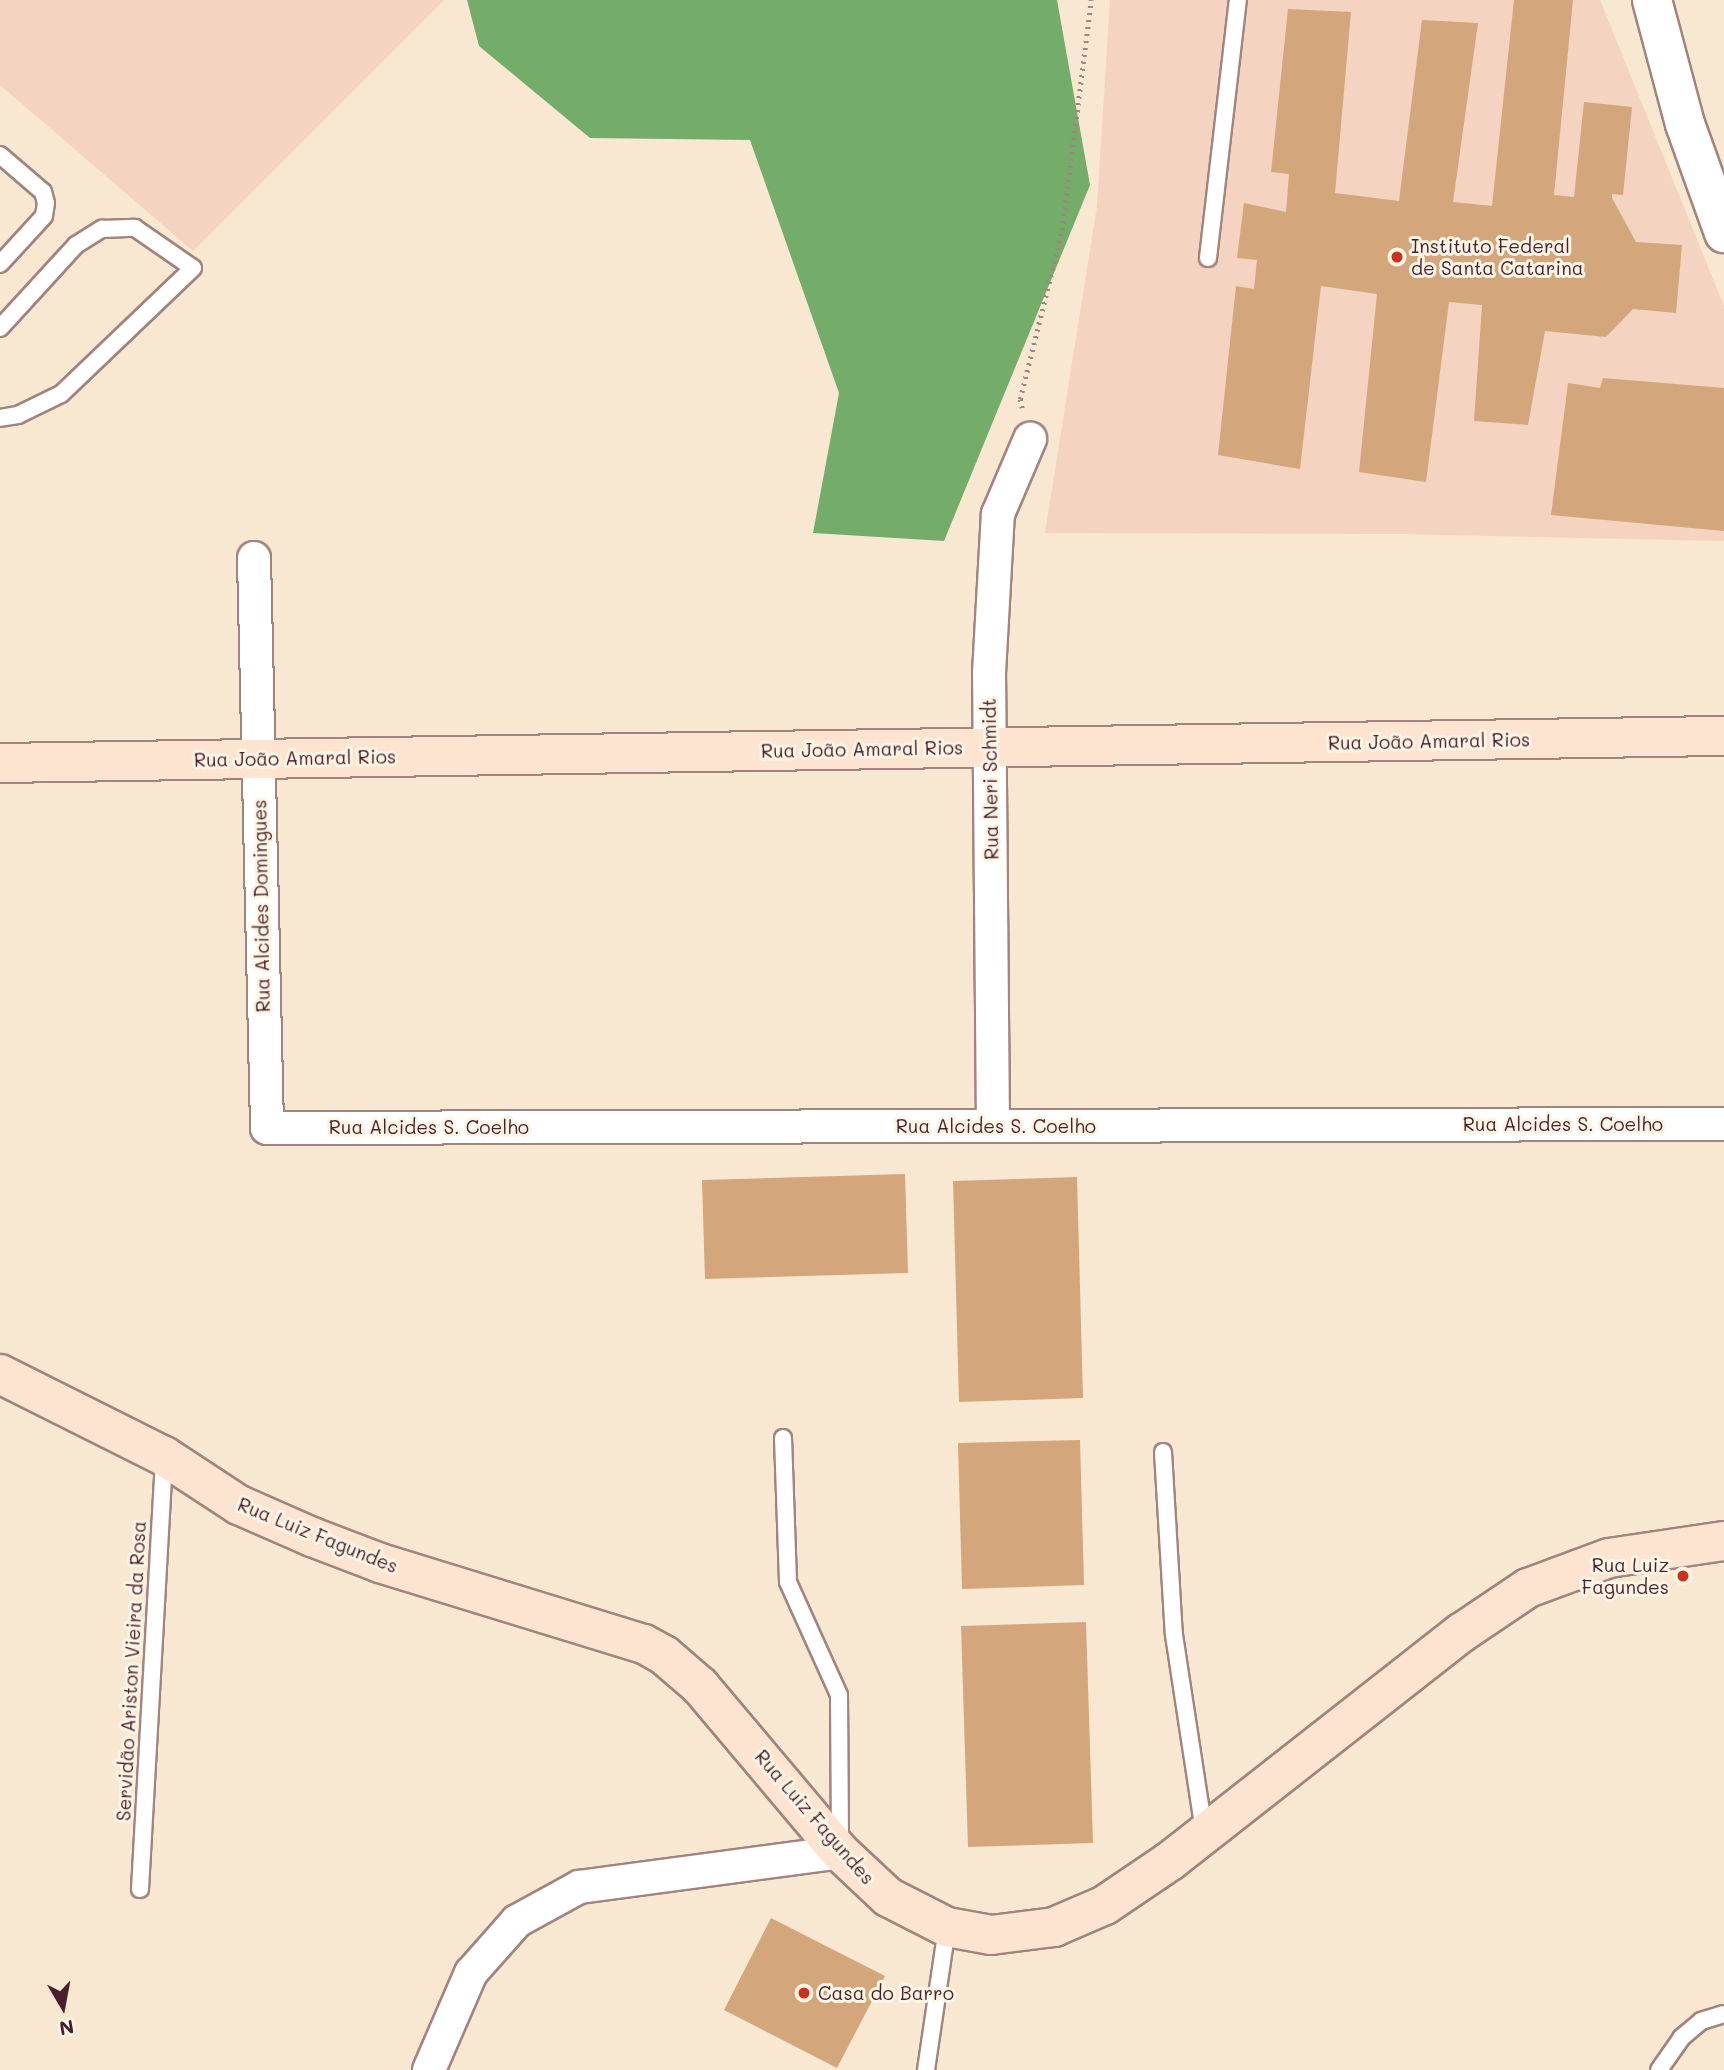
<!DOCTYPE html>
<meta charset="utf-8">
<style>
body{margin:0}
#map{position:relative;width:1724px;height:2070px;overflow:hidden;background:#f8e8d1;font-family:Mali,sans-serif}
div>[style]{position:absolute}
.built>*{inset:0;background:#f4d3c0}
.forest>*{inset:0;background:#74ac6a}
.building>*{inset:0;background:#d4a67c}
.path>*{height:4.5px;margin-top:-2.25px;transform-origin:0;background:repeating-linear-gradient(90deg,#a1847e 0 2px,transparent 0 7px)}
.roads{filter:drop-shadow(2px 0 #a1847e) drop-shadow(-2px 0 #a1847e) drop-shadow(0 2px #a1847e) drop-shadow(0 -2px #a1847e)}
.service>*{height:16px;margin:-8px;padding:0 8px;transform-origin:8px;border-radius:8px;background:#fff}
.minor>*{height:32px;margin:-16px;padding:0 16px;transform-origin:16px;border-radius:16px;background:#fff}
.tertiary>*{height:38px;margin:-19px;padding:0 19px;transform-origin:19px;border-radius:19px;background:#fff}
.secondary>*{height:38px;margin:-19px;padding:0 19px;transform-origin:19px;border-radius:19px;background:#fde4d1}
.dots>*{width:19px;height:19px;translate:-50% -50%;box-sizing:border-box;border:4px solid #fcf5e5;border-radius:50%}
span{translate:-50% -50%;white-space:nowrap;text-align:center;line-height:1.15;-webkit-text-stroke:6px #fcf5e5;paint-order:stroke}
.poi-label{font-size:19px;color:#4a1f2b}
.left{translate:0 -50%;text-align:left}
.right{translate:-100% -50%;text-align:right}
.street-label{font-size:19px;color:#4a1f2b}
.north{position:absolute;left:28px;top:1972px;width:70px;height:70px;-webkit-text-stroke:5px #fcf5e5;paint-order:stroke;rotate:170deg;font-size:19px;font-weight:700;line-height:28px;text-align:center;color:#4a1f2b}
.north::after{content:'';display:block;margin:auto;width:24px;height:32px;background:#4a1f2b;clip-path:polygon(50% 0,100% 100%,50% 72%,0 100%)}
</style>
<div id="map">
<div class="built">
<div style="clip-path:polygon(0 0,444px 0,193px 251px,0 85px)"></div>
<div style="clip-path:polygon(1110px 0,1600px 0,1724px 306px,1724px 541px,1403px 534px,1045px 533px,1097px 206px)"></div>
</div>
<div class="forest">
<div style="clip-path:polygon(467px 0,1057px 0,1090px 185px,944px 541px,813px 533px,839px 393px,750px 140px,590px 138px,479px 46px)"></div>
</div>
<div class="building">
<div style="clip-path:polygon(1514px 0,1573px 0,1554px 195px,1574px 197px,1584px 102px,1632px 107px,1623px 195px,1612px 194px,1612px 198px,1636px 242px,1682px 245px,1676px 313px,1633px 309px,1606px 337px,1545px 331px,1528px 425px,1474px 421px,1482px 305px,1449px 302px,1426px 482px,1359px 472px,1377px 294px,1321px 286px,1300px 469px,1218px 455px,1236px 286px,1254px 289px,1257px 260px,1237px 258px,1244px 203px,1286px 212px,1289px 174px,1271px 172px,1288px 9px,1351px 12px,1335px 193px,1399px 201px,1422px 20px,1478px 23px,1453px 202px,1492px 206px)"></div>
<div style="clip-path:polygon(1603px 378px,1724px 388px,1724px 531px,1551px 515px,1568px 383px,1600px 388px)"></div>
<div style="clip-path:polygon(905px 1174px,908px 1273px,705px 1279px,702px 1180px)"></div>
<div style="clip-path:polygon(1077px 1177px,1083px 1398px,959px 1402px,953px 1181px)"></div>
<div style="clip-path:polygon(1080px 1440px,1084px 1585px,962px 1589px,958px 1443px)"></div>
<div style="clip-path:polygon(1086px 1622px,1093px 1843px,968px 1847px,961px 1626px)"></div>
<div style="clip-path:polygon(771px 1918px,885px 1976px,837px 2068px,724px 2010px)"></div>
</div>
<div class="path">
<div style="left:1022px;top:408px;width:9px;rotate:-103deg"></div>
<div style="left:1020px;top:399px;width:174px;rotate:-76deg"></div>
<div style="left:1062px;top:230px;width:232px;rotate:-82.8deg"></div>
</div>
<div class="roads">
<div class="service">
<div style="left:0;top:155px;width:57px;rotate:40.7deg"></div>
<div style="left:43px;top:192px;width:11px;rotate:75deg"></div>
<div style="left:46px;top:203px;width:13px;rotate:99deg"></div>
<div style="left:44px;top:216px;width:65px;rotate:132.5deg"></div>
<div style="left:1208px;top:258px;width:260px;rotate:-83.4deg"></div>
<div style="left:0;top:328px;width:113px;rotate:-47.5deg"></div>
<div style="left:76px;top:245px;width:31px;rotate:-32deg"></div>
<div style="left:102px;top:229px;width:33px;rotate:-2deg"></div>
<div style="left:135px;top:228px;width:70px;rotate:34.6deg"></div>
<div style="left:193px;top:268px;width:182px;rotate:136.3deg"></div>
<div style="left:61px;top:394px;width:48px;rotate:154deg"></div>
<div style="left:18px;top:415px;width:18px;rotate:171deg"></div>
<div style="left:783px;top:1438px;width:144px;rotate:88deg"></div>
<div style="left:788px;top:1582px;width:124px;rotate:65.7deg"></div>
<div style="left:839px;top:1695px;width:147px;rotate:89.6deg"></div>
<div style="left:1163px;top:1452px;width:183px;rotate:86.6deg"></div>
<div style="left:1174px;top:1635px;width:199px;rotate:81.3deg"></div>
<div style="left:140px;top:1889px;width:431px;rotate:-86.8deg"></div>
<div style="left:926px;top:2070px;width:145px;rotate:-81.6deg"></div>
<div style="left:1659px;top:2070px;width:39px;rotate:-55deg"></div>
<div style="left:1681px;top:2038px;width:26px;rotate:-40deg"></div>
<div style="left:1701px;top:2021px;width:24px;rotate:-17deg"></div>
</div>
<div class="minor">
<div style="left:254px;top:558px;width:570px;rotate:88.69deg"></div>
<div style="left:267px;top:1128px;width:1457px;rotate:-0.16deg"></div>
<div style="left:993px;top:1126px;width:453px;rotate:-90.5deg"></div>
<div style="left:989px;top:673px;width:159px;rotate:-86.8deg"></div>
<div style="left:998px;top:514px;width:82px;rotate:-66.9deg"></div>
<div style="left:429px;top:2070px;width:106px;rotate:-66.6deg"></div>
<div style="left:471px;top:1973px;width:69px;rotate:-48.5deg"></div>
<div style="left:517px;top:1921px;width:71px;rotate:-28.7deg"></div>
<div style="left:579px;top:1887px;width:263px;rotate:-7.6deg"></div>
</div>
<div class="tertiary">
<div style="left:1652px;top:0;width:128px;rotate:75.1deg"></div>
<div style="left:1685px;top:124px;width:116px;rotate:70.3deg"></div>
</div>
<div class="secondary">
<div style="left:0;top:763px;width:1724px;rotate:-0.9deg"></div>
<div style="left:0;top:1374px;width:183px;rotate:26.6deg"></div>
<div style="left:164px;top:1456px;width:90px;rotate:33.2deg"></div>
<div style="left:239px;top:1505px;width:80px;rotate:23.7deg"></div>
<div style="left:312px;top:1537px;width:73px;rotate:20.9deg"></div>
<div style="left:380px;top:1563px;width:276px;rotate:17.1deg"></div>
<div style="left:644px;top:1644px;width:23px;rotate:29deg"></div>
<div style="left:664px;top:1655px;width:48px;rotate:40.7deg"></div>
<div style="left:700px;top:1686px;width:217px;rotate:49.9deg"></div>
<div style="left:840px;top:1852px;width:66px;rotate:43.2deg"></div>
<div style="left:888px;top:1897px;width:66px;rotate:27deg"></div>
<div style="left:947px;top:1927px;width:45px;rotate:10.3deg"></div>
<div style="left:991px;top:1935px;width:64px;rotate:-7.2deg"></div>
<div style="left:1054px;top:1927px;width:56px;rotate:-23.3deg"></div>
<div style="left:1105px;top:1905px;width:78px;rotate:-34.1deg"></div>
<div style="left:1170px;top:1861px;width:370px;rotate:-38.1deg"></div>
<div style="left:1461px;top:1633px;width:81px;rotate:-33.9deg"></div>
<div style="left:1528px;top:1588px;width:86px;rotate:-20.3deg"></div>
<div style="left:1609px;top:1558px;width:116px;rotate:-8.4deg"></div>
</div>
</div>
<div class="dots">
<div style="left:1397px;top:257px;background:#c8321e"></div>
<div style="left:1683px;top:1576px;background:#c8321e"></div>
<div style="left:804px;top:1993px;background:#c8321e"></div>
</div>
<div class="poi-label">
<span class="left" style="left:1411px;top:257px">Instituto Federal<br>de Santa Catarina</span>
<span class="right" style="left:1669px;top:1576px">Rua Luiz<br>Fagundes</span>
<span class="left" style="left:818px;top:1993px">Casa do Barro</span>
</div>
<div class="street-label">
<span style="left:1429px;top:741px;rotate:-1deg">Rua João Amaral Rios</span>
<span style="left:862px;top:749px;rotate:-1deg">Rua João Amaral Rios</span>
<span style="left:295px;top:758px;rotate:-1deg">Rua João Amaral Rios</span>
<span style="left:990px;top:779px;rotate:-91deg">Rua Neri Schmidt</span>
<span style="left:261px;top:906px;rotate:-91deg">Rua Alcides Domingues</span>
<span style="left:1563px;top:1124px">Rua Alcides S. Coelho</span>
<span style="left:996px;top:1126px">Rua Alcides S. Coelho</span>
<span style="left:429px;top:1127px">Rua Alcides S. Coelho</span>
<span style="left:318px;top:1535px;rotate:22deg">Rua Luiz Fagundes</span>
<span style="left:131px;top:1671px;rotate:-87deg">Servidão Ariston Vieira da Rosa</span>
<span style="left:815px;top:1817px;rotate:49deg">Rua Luiz Fagundes</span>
</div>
<div class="north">N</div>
</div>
